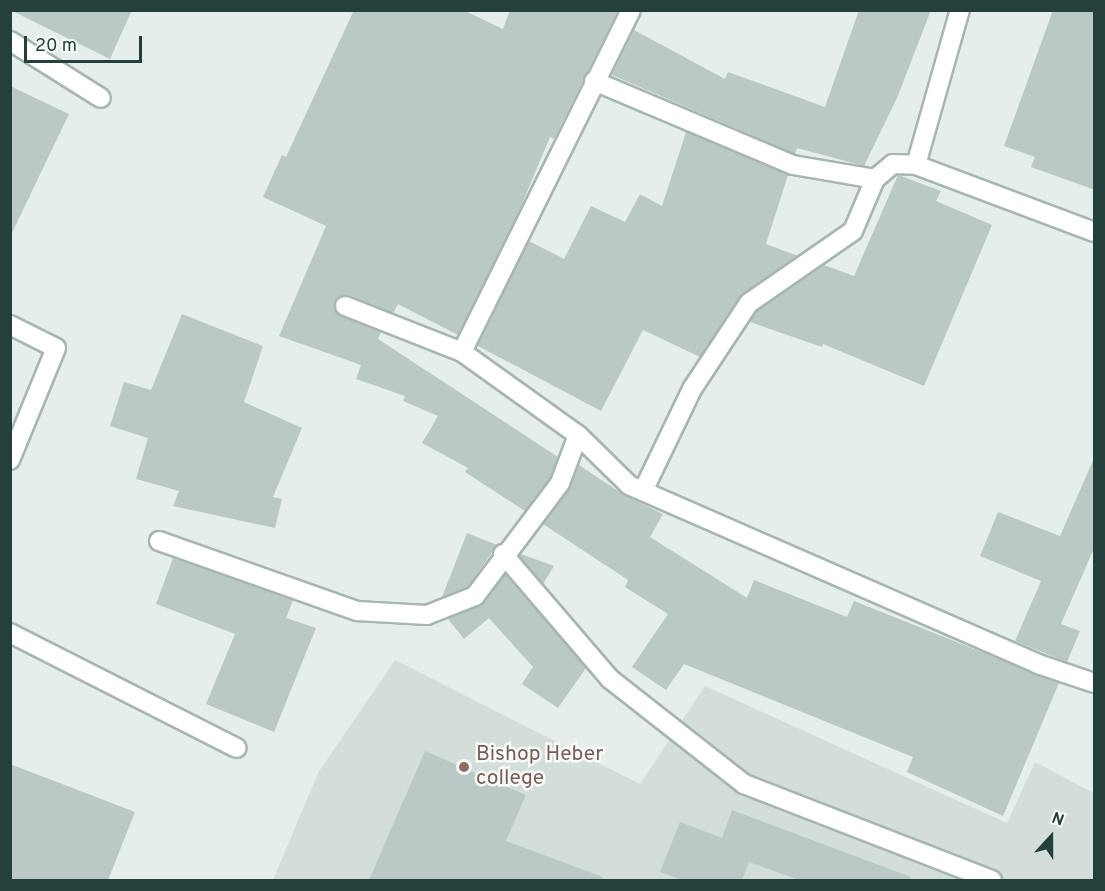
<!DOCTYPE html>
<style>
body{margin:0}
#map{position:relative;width:1105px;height:891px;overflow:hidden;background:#e5eeeb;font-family:Overpass,sans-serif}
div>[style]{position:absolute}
.built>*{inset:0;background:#d3deda}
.building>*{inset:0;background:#bac9c5}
.roads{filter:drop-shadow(2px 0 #a7b6b3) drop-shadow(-2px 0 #a7b6b3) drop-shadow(0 2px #a7b6b3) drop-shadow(0 -2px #a7b6b3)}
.minor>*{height:18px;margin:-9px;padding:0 9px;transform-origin:9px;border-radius:9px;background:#fff}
.dots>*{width:16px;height:16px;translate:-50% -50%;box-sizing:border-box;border:3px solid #f6faf9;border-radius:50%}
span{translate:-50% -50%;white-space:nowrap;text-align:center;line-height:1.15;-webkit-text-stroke:5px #f6faf9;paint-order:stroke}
.education-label{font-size:21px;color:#785e54}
.left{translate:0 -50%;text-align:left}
.frame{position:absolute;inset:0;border:12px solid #24403d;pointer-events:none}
.north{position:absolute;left:1021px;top:807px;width:60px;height:60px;-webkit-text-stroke:4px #f6faf9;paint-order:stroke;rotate:21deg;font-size:16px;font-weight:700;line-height:24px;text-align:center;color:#24403d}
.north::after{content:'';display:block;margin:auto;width:21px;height:27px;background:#24403d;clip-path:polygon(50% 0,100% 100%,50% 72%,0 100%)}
.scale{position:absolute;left:24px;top:36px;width:118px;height:27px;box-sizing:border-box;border:3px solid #24403d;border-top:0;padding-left:8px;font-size:18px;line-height:21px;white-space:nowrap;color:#24403d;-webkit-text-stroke:4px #f6faf9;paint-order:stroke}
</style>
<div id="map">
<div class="built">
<div style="clip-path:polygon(395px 660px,640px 784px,705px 686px,1007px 823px,1035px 762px,1094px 793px,1094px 880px,273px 880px,318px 773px)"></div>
</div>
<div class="building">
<div style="clip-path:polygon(10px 10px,132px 10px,110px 59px)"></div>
<div style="clip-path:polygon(354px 10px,463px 10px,503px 29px,510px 10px,618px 10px,554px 139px,550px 137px,519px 211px,458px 335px,398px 304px,393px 313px,349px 295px,338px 297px,334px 302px,340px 316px,381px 332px,378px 339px,558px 457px,550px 478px,525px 511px,465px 472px,468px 468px,422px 443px,438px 416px,403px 401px,405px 396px,356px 379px,361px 365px,279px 336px,326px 226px,263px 197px,282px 155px,286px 157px)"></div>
<div style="clip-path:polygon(859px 10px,931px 10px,897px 98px,864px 166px,797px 148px,795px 154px,612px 75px,634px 30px,725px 79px,728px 72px,825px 107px)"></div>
<div style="clip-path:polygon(1053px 10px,1095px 10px,1095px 190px,1031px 167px,1035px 157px,1004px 146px)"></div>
<div style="clip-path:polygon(10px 86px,69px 114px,10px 237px)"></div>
<div style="clip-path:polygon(686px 132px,788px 175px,766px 244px,798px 256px,740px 296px,700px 357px,643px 330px,601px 411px,478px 346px,529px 241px,564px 259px,591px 206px,625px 222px,640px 194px,662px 206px)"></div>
<div style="clip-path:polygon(898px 175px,941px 191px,936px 201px,992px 225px,924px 386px,823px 344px,822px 347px,750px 322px,757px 311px,824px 265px,854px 276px)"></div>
<div style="clip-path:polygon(182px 314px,263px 346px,244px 402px,302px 428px,273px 497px,282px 499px,275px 528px,173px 506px,179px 491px,136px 479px,148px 438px,110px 426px,124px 382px,151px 390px)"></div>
<div style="clip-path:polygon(1095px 456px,1095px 546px,1061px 624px,1080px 631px,1067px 662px,1015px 641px,1041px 581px,980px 556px,998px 512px,1060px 536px)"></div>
<div style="clip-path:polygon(579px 465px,624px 495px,663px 514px,650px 537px,747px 598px,754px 580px,847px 617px,854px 601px,1059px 683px,1003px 816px,907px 772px,913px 757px,684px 664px,666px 690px,632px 667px,668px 614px,625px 587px,628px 580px,543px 524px,569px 489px)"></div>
<div style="clip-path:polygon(467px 533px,497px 545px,468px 587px,442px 597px)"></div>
<div style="clip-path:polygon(521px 554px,554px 566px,543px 584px,519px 556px)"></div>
<div style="clip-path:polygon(173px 558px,293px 600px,286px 618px,316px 628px,274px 732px,206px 704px,235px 634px,156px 604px)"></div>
<div style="clip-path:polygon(505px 574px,586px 668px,558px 708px,522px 684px,533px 667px,489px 618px,464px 639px,448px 619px,484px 603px)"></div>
<div style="clip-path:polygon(425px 751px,526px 795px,506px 841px,603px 877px,602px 880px,369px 880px)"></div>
<div style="clip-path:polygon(10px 764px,135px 812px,108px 880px,10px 880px)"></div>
<div style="clip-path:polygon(732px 810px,911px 877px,910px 880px,799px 880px,749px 862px,742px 880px,683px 880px,660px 872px,680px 822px,722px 838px)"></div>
</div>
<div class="roads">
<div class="minor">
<div style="left:631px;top:10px;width:381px;rotate:116.3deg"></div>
<div style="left:462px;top:352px;width:143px;rotate:35.6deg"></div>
<div style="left:578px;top:435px;width:71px;rotate:44.4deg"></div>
<div style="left:629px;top:485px;width:446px;rotate:23.6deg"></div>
<div style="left:1038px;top:664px;width:59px;rotate:18.7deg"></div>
<div style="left:10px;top:41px;width:107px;rotate:32.1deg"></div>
<div style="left:594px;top:81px;width:216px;rotate:22.9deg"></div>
<div style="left:793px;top:165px;width:83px;rotate:9.7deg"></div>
<div style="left:916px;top:165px;width:161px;rotate:-74.2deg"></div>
<div style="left:345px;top:306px;width:126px;rotate:21.5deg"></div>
<div style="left:10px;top:325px;width:51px;rotate:26.6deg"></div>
<div style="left:56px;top:348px;width:121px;rotate:112.3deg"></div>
<div style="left:643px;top:491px;width:113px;rotate:-64.3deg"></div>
<div style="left:692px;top:389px;width:103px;rotate:-56.5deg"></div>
<div style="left:749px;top:303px;width:126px;rotate:-34.7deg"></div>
<div style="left:853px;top:231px;width:56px;rotate:-67.1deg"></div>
<div style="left:875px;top:179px;width:23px;rotate:-40deg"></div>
<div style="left:893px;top:164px;width:23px;rotate:2deg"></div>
<div style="left:916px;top:165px;width:190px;rotate:20.6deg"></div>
<div style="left:159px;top:541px;width:210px;rotate:19.5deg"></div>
<div style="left:357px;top:611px;width:70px;rotate:3.3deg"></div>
<div style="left:427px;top:615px;width:52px;rotate:-21.6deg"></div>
<div style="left:475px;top:596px;width:141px;rotate:-53deg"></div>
<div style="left:560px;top:483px;width:51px;rotate:-69.4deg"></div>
<div style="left:503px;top:554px;width:165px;rotate:49.4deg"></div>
<div style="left:610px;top:679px;width:170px;rotate:38.1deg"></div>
<div style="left:744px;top:784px;width:266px;rotate:21.2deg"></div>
<div style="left:10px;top:633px;width:254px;rotate:26.9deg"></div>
</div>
</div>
<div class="dots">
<div style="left:464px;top:767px;background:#8d6e63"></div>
</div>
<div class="education-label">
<span class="left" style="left:476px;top:767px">Bishop Heber<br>college</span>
</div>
<div class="frame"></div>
<div class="north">N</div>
<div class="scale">20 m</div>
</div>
